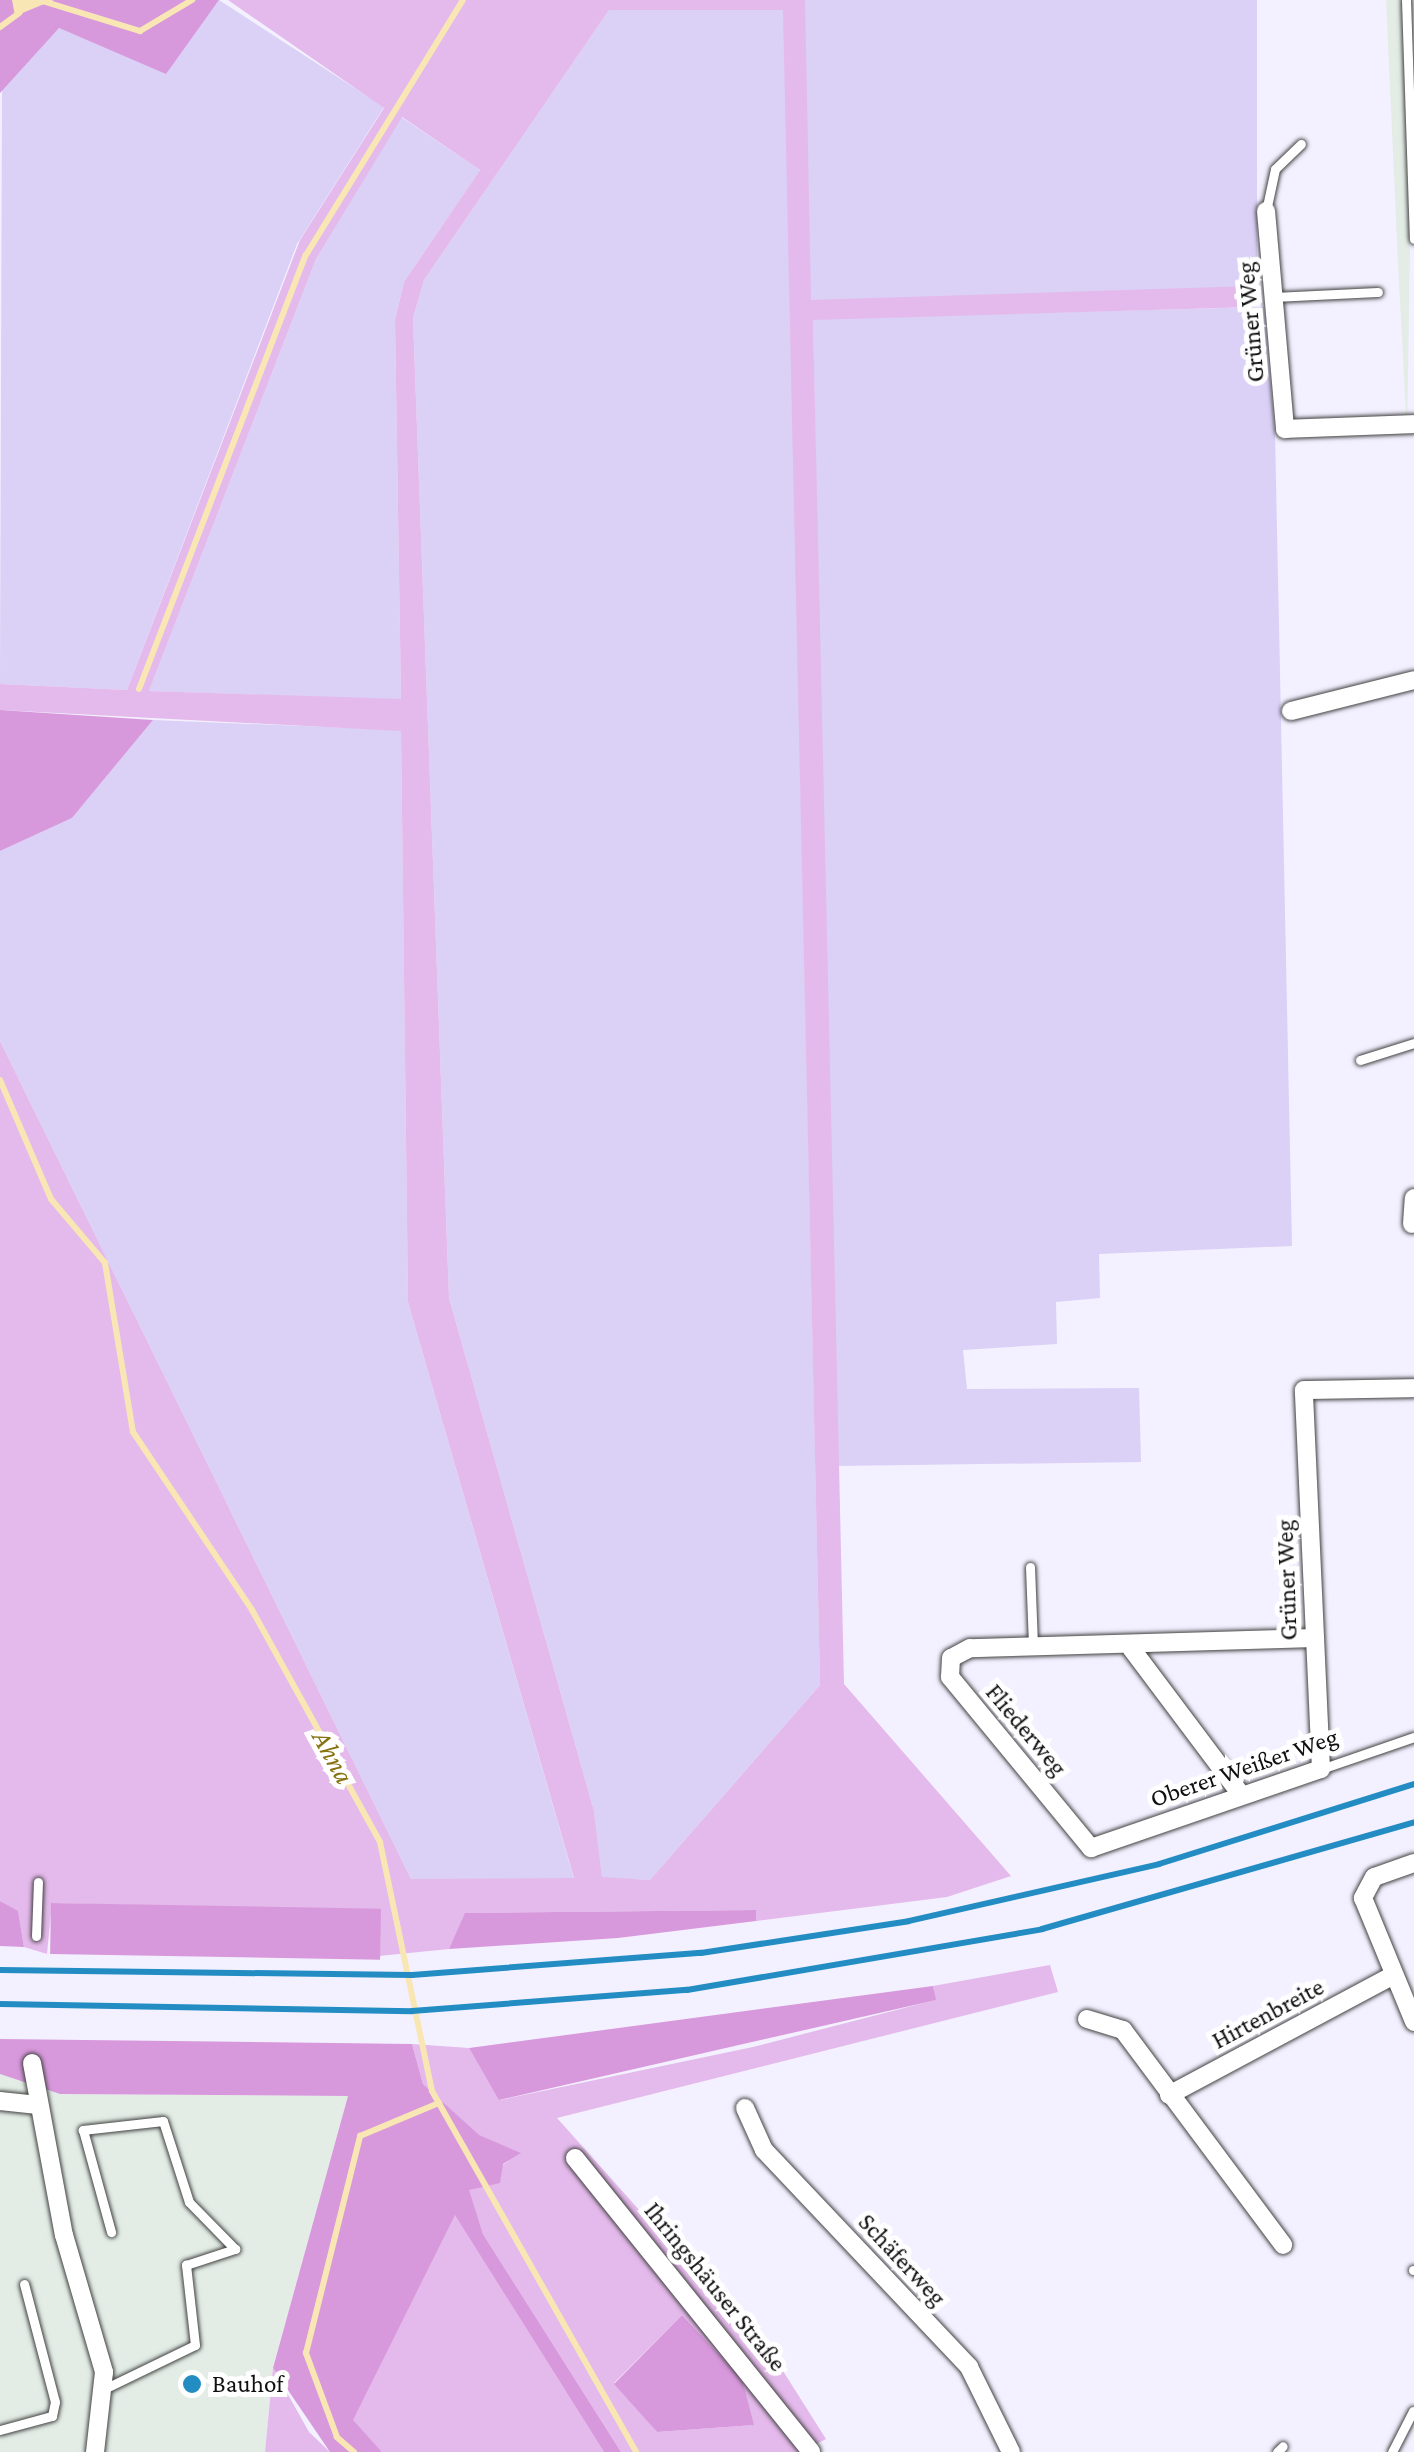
<!DOCTYPE html>
<meta charset="utf-8">
<style>
body{margin:0}
#map{position:relative;width:1414px;height:2452px;overflow:hidden;background:#f3f1ff;font-family:"Crimson Pro",serif}
div>[style]{position:absolute}
.industrial>*{inset:0;background:#e3ede6}
.farmland>*{inset:0;background:#dbd0f6;transform-origin:0 0}
.green>*{inset:0;background:#e4b9eb}
.forest>*{inset:0;background:#d898dc;transform-origin:0 0}
.water>*{inset:0;background:#f8e7b4}
.stream>*{height:6px;margin:-3px;padding:0 3px;transform-origin:3px;border-radius:3px;background:#f8e7b4}
.roads{filter:drop-shadow(0 0 2px #424242) drop-shadow(0 0 2px #424242)}
.lane>*{height:9px;margin:-4.5px;padding:0 4.5px;transform-origin:4.5px;border-radius:4.5px;background:#fff}
.street>*{height:18px;margin:-9px;padding:0 9px;transform-origin:9px;border-radius:9px;background:#fff}
.rail>*{height:6px;margin:-3px;padding:0 3px;transform-origin:3px;border-radius:3px;background:#238dc3}
.dots>*{width:28px;height:28px;translate:-50% -50%;box-sizing:border-box;border:5px solid #fff;border-radius:50%}
span{translate:-50% -50%;white-space:nowrap;text-align:center;line-height:1.15;-webkit-text-stroke:10px #fff;paint-order:stroke}
.street-label{font-size:25px;color:#0f0f0f}
.poi-label{font-size:25px;color:#0f0f0f}
.left{translate:0 -50%;text-align:left}
.water-label{font-size:28px;color:#877313;font-style:italic}
</style>
<div id="map">
<div class="industrial">
<i style="clip-path:polygon(1386px 0,1414px 0,1407px 434px,1398px 263px)"></i>
<i style="clip-path:polygon(0 2074px,60px 2094px,348px 2096px,273px 2368px,265px 2452px,0 2452px)"></i>
</div>
<div class="farmland">
<i style="clip-path:polygon(219px 0,384px 107px,297px 244px,127px 690px,0 684px,2px 86px,59px 28px,166px 73px)"></i>
<i style="left:805px;top:0;width:452px;height:301px"></i>
<i style="clip-path:polygon(609px 10px,784px 10px,820px 1685px,650px 1880px,602px 1878px,594px 1811px,449px 1298px,413px 318px,424px 280px)"></i>
<i style="clip-path:polygon(401px 117px,480px 170px,404px 282px,395px 320px,401px 700px,149px 691px,316px 259px)"></i>
<i style="clip-path:polygon(1264px 307px,1275px 434px,1292px 1246px,1099px 1254px,1100px 1298px,1056px 1302px,1057px 1344px,963px 1350px,967px 1389px,1139px 1388px,1141px 1462px,835px 1466px,813px 319px)"></i>
<i style="clip-path:polygon(153px 720px,401px 730px,408px 1302px,574px 1879px,411px 1879px,0 1041px,0 851px,72px 818px)"></i>
</div>
<div class="green">
<i style="clip-path:polygon(evenodd,228px 0,805px 0,811px 300px,1252px 286px,1254px 307px,813px 320px,844px 1684px,1011px 1876px,947px 1897px,756px 1921px,755px 1910px,466px 1913px,449px 1949px,369px 1957px,380px 1911px,52px 1903px,47px 1954px,24px 1947px,18px 1912px,0 1901px,0 1041px,411px 1879px,574px 1878px,408px 1302px,401px 731px,0 710px,0 684px,127px 690px,300px 240px,384px 108px,228px 0,609px 10px,783px 10px,820px 1685px,650px 1880px,602px 1877px,594px 1811px,449px 1298px,413px 318px,424px 280px,609px 10px,228px 0,402px 117px,480px 170px,404px 282px,395px 320px,401px 699px,149px 691px,316px 259px,402px 117px)"></i>
<i style="clip-path:polygon(evenodd,1050px 1965px,1058px 1992px,557px 2118px,783px 2371px,826px 2439px,801px 2452px,621px 2452px,483px 2234px,468px 2189px,520px 2153px,478px 2135px,423px 2084px,412px 2044px,469px 2048px,500px 2100px,753px 2047px,935px 2000px,933px 1986px,1050px 1965px,682px 2315px,742px 2379px,753px 2425px,657px 2432px,614px 2383px,682px 2315px)"></i>
<i style="clip-path:polygon(455px 2214px,604px 2452px,382px 2452px,352px 2420px)"></i>
<i style="clip-path:polygon(273px 2368px,309px 2432px,330px 2452px,265px 2452px)"></i>
</div>
<div class="forest">
<i style="clip-path:polygon(0 0,219px 0,166px 74px,59px 28px,0 93px)"></i>
<i style="clip-path:polygon(0 710px,153px 720px,72px 818px,0 851px)"></i>
<i style="clip-path:polygon(0 1901px,18px 1911px,24px 1947px,0 1946px)"></i>
<i style="left:51px;top:1903px;width:330px;height:51px;rotate:1deg"></i>
<i style="clip-path:polygon(756px 1910px,756px 1921px,618px 1938px,449px 1949px,465px 1913px)"></i>
<i style="clip-path:polygon(933px 1986px,936px 2000px,499px 2100px,469px 2048px)"></i>
<i style="clip-path:polygon(0 2039px,412px 2044px,423px 2084px,479px 2135px,521px 2153px,503px 2164px,500px 2183px,469px 2190px,483px 2234px,621px 2452px,604px 2452px,455px 2215px,353px 2420px,382px 2452px,330px 2452px,273px 2368px,348px 2096px,60px 2094px,0 2074px)"></i>
<i style="clip-path:polygon(682px 2315px,742px 2379px,754px 2425px,657px 2432px,614px 2384px)"></i>
</div>
<div class="water">
<i style="clip-path:polygon(12px 0,54px 0,15px 16px)"></i>
</div>
<div class="stream">
<i style="left:39px;top:0;width:106px;rotate:17.1deg"></i>
<i style="left:140px;top:31px;width:61px;rotate:-30.8deg"></i>
<i style="left:0;top:27px;width:24px;rotate:-36deg"></i>
<i style="left:139px;top:689px;width:465px;rotate:-69deg"></i>
<i style="left:306px;top:255px;width:299px;rotate:-58.4deg"></i>
<i style="left:0;top:1080px;width:129px;rotate:66.8deg"></i>
<i style="left:51px;top:1199px;width:84px;rotate:49.8deg"></i>
<i style="left:105px;top:1263px;width:171px;rotate:80.6deg"></i>
<i style="left:133px;top:1432px;width:214px;rotate:56.2deg"></i>
<i style="left:252px;top:1610px;width:265px;rotate:61.1deg"></i>
<i style="left:380px;top:1842px;width:254px;rotate:78.2deg"></i>
<i style="left:432px;top:2091px;width:415px;rotate:60.5deg"></i>
<i style="left:354px;top:2452px;width:23px;rotate:-139deg"></i>
<i style="left:337px;top:2437px;width:90px;rotate:-110.3deg"></i>
<i style="left:306px;top:2353px;width:224px;rotate:-76deg"></i>
<i style="left:360px;top:2136px;width:86px;rotate:-22.7deg"></i>
</div>
<div class="roads">
<div class="lane">
<i style="left:1406px;top:0;width:239px;rotate:88.1deg"></i>
<i style="left:1266px;top:211px;width:43px;rotate:-77.9deg"></i>
<i style="left:1275px;top:169px;width:36px;rotate:-44deg"></i>
<i style="left:1273px;top:297px;width:105px;rotate:-2.7deg"></i>
<i style="left:1360px;top:1060px;width:57px;rotate:-17.5deg"></i>
<i style="left:1030px;top:1567px;width:79px;rotate:87.8deg"></i>
<i style="left:1321px;top:1769px;width:98px;rotate:-19deg"></i>
<i style="left:36px;top:1936px;width:54px;rotate:-87.9deg"></i>
<i style="left:1413px;top:2270px;width:1px"></i>
<i style="left:104px;top:2389px;width:101px;rotate:-25.8deg"></i>
<i style="left:195px;top:2345px;width:81px;rotate:-96.4deg"></i>
<i style="left:186px;top:2265px;width:52px;rotate:-18.1deg"></i>
<i style="left:235px;top:2249px;width:66px;rotate:-134.4deg"></i>
<i style="left:189px;top:2202px;width:85px;rotate:-107.8deg"></i>
<i style="left:163px;top:2121px;width:81px;rotate:173.6deg"></i>
<i style="left:83px;top:2130px;width:106px;rotate:74.6deg"></i>
<i style="left:0;top:2430px;width:54px;rotate:-15.1deg"></i>
<i style="left:52px;top:2416px;width:14px;rotate:-78deg"></i>
<i style="left:55px;top:2402px;width:122px;rotate:-104.7deg"></i>
<i style="left:1277px;top:2452px;width:8px;rotate:-45deg"></i>
<i style="left:1392px;top:2452px;width:46px;rotate:-62.9deg"></i>
</div>
<div class="street">
<i style="left:1266px;top:211px;width:219px;rotate:85deg"></i>
<i style="left:1285px;top:429px;width:129px;rotate:-2.2deg"></i>
<i style="left:1291px;top:711px;width:127px;rotate:-14.1deg"></i>
<i style="left:1412px;top:1224px;width:26px;rotate:-86deg"></i>
<i style="left:1315px;top:1638px;width:345px;rotate:178.3deg"></i>
<i style="left:970px;top:1648px;width:21px;rotate:152deg"></i>
<i style="left:951px;top:1658px;width:19px;rotate:93deg"></i>
<i style="left:950px;top:1677px;width:222px;rotate:50.5deg"></i>
<i style="left:1091px;top:1848px;width:243px;rotate:-19deg"></i>
<i style="left:1321px;top:1769px;width:379px;rotate:-92.6deg"></i>
<i style="left:1304px;top:1390px;width:110px;rotate:-1deg"></i>
<i style="left:1131px;top:1648px;width:181px;rotate:53.1deg"></i>
<i style="left:1414px;top:1863px;width:42px;rotate:160.7deg"></i>
<i style="left:1374px;top:1877px;width:24px;rotate:118deg"></i>
<i style="left:1363px;top:1898px;width:134px;rotate:67.6deg"></i>
<i style="left:1087px;top:2019px;width:38px;rotate:17deg"></i>
<i style="left:1123px;top:2030px;width:268px;rotate:53.3deg"></i>
<i style="left:32px;top:2063px;width:175px;rotate:79.5deg"></i>
<i style="left:64px;top:2235px;width:143px;rotate:73.7deg"></i>
<i style="left:104px;top:2372px;width:81px;rotate:96.4deg"></i>
<i style="left:1169px;top:2095px;width:251px;rotate:-28.1deg"></i>
<i style="left:0;top:2101px;width:38px;rotate:6deg"></i>
<i style="left:745px;top:2108px;width:46px;rotate:65.7deg"></i>
<i style="left:764px;top:2150px;width:299px;rotate:46.6deg"></i>
<i style="left:969px;top:2367px;width:95px;rotate:63.7deg"></i>
<i style="left:575px;top:2158px;width:377px;rotate:51.2deg"></i>
</div>
</div>
<div class="rail">
<i style="left:0;top:1970px;width:412px;rotate:0.7deg"></i>
<i style="left:412px;top:1975px;width:290px;rotate:-4.4deg"></i>
<i style="left:701px;top:1953px;width:210px;rotate:-8.7deg"></i>
<i style="left:909px;top:1921px;width:256px;rotate:-12.8deg"></i>
<i style="left:1159px;top:1864px;width:267px;rotate:-17.4deg"></i>
<i style="left:0;top:2004px;width:412px;rotate:1deg"></i>
<i style="left:412px;top:2011px;width:276px;rotate:-4.4deg"></i>
<i style="left:687px;top:1990px;width:360px;rotate:-9.7deg"></i>
<i style="left:1042px;top:1929px;width:387px;rotate:-16deg"></i>
</div>
<div class="dots">
<i style="left:192px;top:2384px;background:#238dc3"></i>
</div>
<div class="street-label">
<span style="left:1251px;top:322px;rotate:-95deg">Grüner Weg</span>
<span style="left:1287px;top:1580px;rotate:-92deg">Grüner Weg</span>
<span style="left:1026px;top:1730px;rotate:50deg">Fliederweg</span>
<span style="left:1244px;top:1768px;rotate:-19deg">Oberer Weißer Weg</span>
<span style="left:1268px;top:2014px;rotate:-28deg">Hirtenbreite</span>
<span style="left:902px;top:2260px;rotate:47deg">Schäferweg</span>
<span style="left:715px;top:2287px;rotate:51deg">Ihringshäuser Straße</span>
</div>
<div class="poi-label">
<span class="left" style="left:212px;top:2384px">Bauhof</span>
</div>
<div class="water-label">
<span style="left:333px;top:1757px;rotate:61deg">Ahna</span>
</div>
</div>
